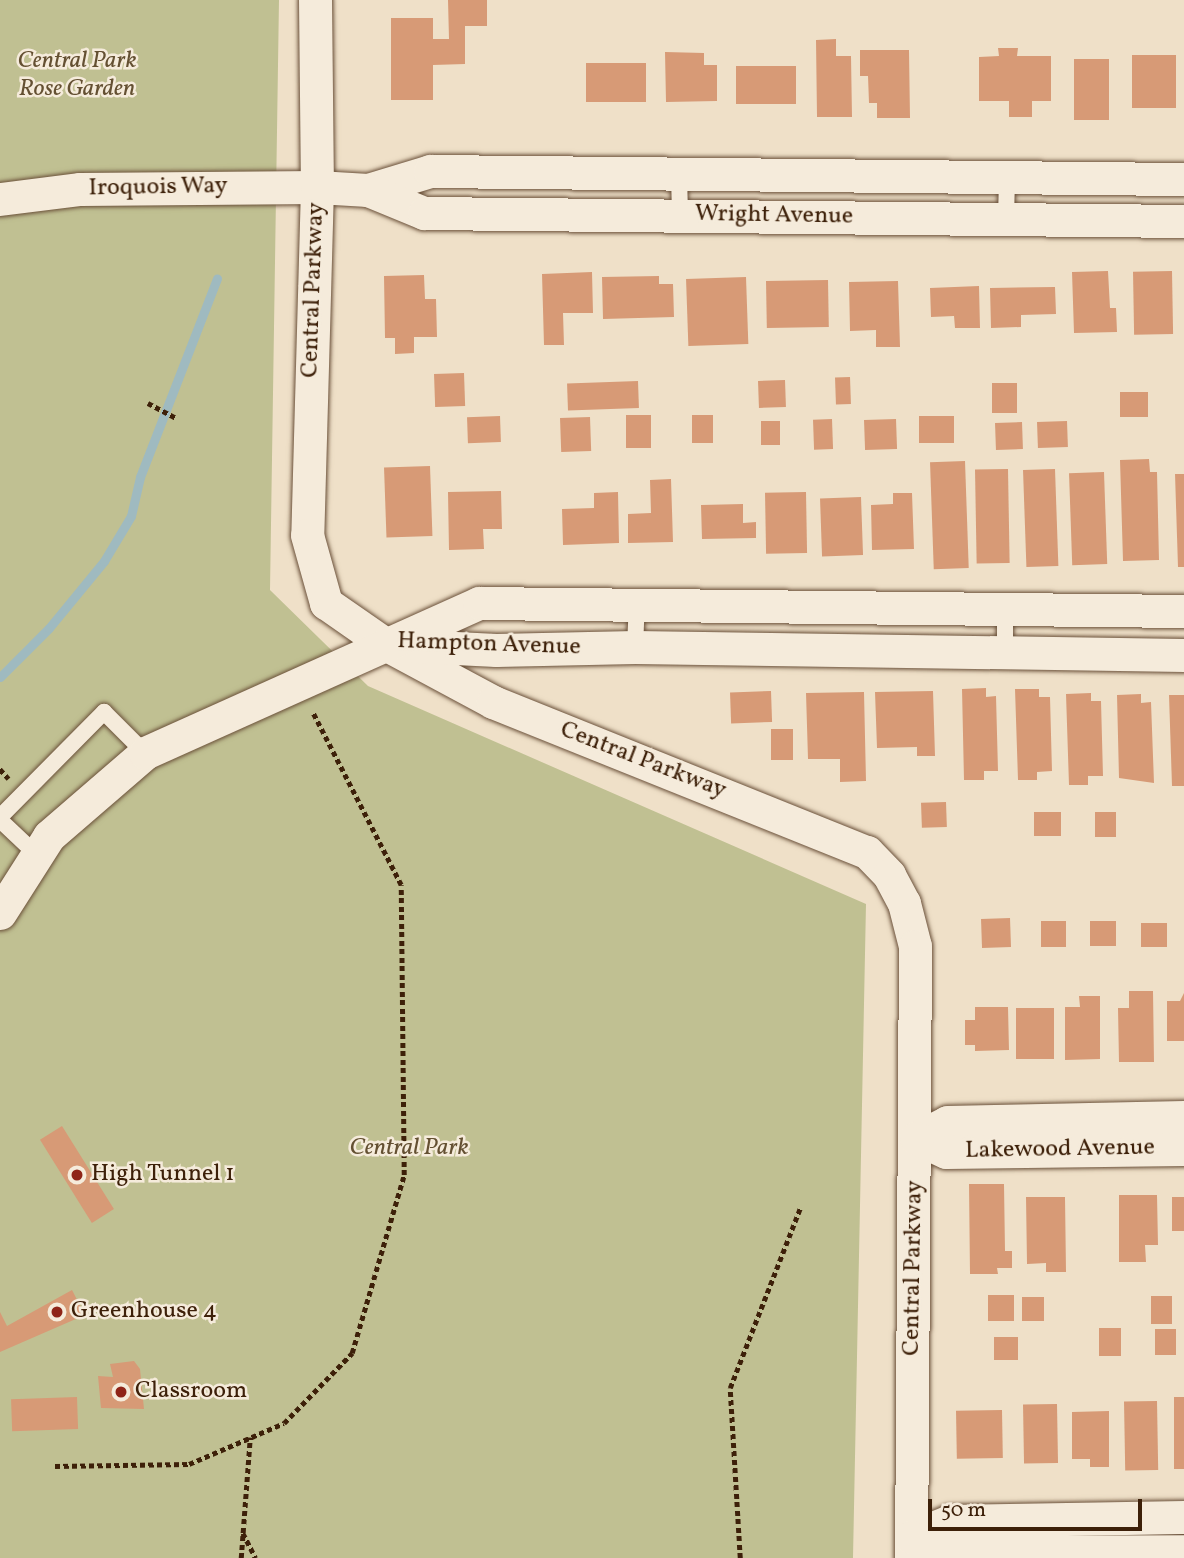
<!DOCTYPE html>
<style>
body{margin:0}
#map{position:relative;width:1184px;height:1558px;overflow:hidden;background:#efe0c8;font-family:Vollkorn,serif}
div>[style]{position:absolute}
.green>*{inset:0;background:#c0c092}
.stream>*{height:9px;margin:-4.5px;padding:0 4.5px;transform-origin:4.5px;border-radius:4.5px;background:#9fbac0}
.building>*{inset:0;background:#d79a76;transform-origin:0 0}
.path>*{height:4.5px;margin-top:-2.25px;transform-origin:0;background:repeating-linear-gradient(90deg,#3d2009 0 5px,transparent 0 8.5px)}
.roads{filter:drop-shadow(0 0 2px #6a5039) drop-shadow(0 0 2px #6a5039)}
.lane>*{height:16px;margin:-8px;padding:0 8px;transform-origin:8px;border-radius:8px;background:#f5ebdb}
.street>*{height:33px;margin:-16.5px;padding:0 16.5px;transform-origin:16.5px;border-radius:16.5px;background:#f5ebdb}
.dots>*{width:19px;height:19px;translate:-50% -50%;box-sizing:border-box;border:4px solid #f5ebdb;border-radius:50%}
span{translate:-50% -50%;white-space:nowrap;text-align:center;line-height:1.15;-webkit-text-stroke:5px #f5ebdb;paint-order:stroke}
.park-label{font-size:24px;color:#645032;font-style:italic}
.street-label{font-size:24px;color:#3d2009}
.poi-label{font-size:24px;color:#3d2009}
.left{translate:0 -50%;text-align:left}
.scale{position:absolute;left:928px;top:1499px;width:214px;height:32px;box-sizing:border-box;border:4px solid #3d2009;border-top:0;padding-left:9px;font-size:21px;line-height:24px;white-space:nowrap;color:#3d2009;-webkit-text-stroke:5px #f5ebdb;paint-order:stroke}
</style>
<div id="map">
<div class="green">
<i style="clip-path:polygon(0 0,279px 0,270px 590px,368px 686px,866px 904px,853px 1558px,0 1558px)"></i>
</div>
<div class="stream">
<i style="left:0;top:677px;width:69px;rotate:-45deg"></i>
<i style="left:49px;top:628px;width:87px;rotate:-50.6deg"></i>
<i style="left:104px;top:561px;width:52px;rotate:-59deg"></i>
<i style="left:131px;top:516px;width:40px;rotate:-77deg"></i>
<i style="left:140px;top:477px;width:213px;rotate:-68.8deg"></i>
</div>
<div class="building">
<i style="clip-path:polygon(448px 0,487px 0,487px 26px,465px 26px,465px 64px,433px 65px,433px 100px,391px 100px,391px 18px,433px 18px,433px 39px,449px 39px)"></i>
<i style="clip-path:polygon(836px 39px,836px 56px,851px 56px,852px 117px,817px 117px,816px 40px)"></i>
<i style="clip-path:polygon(998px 48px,1018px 48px,1017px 56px,1051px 56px,1051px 101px,1032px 101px,1032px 117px,1009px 117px,1009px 101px,979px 101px,979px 57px,999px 56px)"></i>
<i style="clip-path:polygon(860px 50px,909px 50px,910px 118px,877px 118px,877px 103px,869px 103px,868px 76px,860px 76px)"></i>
<i style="clip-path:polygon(665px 52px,704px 53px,704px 65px,717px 65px,717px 101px,666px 102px)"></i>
<i style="left:1132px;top:55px;width:44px;height:53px"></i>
<i style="left:1074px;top:59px;width:35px;height:61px"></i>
<i style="left:646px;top:63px;width:39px;height:60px;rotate:90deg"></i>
<i style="left:736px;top:66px;width:60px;height:38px"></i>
<i style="clip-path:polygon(1108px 271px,1110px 308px,1116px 308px,1117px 332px,1074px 333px,1072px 272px)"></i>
<i style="left:1172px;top:271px;width:63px;height:39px;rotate:89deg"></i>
<i style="clip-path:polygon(592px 272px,593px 313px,563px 313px,564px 345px,544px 345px,542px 274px)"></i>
<i style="clip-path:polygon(424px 275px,425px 299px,436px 299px,437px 337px,414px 337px,414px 353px,395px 354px,395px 338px,385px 338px,384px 276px)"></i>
<i style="clip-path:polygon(659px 276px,659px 284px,673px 284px,674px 317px,603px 319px,602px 277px)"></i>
<i style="left:746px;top:277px;width:67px;height:60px;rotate:88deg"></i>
<i style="left:828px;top:280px;width:47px;height:62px;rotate:89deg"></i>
<i style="clip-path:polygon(898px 281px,900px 347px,876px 347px,876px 330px,850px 331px,849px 282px)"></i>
<i style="clip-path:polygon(979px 286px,980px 328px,955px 328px,954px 316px,931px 317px,930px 288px)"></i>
<i style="clip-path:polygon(1055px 287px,1056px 314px,1021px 315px,1021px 327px,991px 328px,990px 288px)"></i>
<i style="left:464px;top:373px;width:33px;height:30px;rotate:88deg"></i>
<i style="left:850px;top:377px;width:27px;height:15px;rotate:88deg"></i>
<i style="left:785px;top:380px;width:27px;height:27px;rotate:88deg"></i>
<i style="left:638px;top:381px;width:27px;height:71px;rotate:88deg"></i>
<i style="left:992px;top:383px;width:25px;height:30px"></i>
<i style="left:1120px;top:392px;width:28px;height:25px"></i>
<i style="left:626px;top:415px;width:25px;height:33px"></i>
<i style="left:713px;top:415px;width:28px;height:21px;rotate:90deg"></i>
<i style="left:500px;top:416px;width:26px;height:33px;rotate:88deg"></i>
<i style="left:954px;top:416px;width:27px;height:35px;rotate:90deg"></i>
<i style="left:590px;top:417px;width:34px;height:30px;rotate:88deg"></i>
<i style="left:832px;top:419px;width:30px;height:19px;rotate:88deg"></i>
<i style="left:896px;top:419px;width:30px;height:32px;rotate:88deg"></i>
<i style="left:780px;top:421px;width:24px;height:19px;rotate:90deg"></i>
<i style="left:1067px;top:421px;width:26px;height:30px;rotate:88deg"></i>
<i style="left:1022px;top:422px;width:27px;height:27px;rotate:88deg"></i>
<i style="clip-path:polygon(1149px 459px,1150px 472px,1157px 472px,1159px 560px,1123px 561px,1120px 460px)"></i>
<i style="left:965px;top:461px;width:107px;height:35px;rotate:88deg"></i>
<i style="left:430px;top:466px;width:70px;height:46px;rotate:88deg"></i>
<i style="left:1008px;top:469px;width:94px;height:33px;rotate:89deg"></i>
<i style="left:1055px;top:469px;width:97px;height:32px;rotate:88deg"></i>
<i style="left:1104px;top:472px;width:92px;height:35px;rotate:88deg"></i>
<i style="clip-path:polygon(1175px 474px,1184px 474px,1184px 567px,1178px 567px)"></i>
<i style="clip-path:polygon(671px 479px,673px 542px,628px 543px,628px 514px,651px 513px,650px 480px)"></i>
<i style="clip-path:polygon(501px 491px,502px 529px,483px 529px,484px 549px,449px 550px,448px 492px)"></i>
<i style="clip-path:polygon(618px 492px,619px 543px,563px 545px,562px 509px,594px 508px,594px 493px)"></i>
<i style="left:806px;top:492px;width:61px;height:41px;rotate:89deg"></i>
<i style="clip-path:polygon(893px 493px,912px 493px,914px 549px,872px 550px,871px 505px,893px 504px)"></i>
<i style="left:861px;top:497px;width:58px;height:41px;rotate:88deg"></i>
<i style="clip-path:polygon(743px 504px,743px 523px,756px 522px,756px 538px,702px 539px,701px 505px)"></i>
<i style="clip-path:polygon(986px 688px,986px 697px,996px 696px,998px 771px,984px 771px,984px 780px,964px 780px,962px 689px)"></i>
<i style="clip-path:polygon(1015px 689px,1039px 689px,1039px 697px,1050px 697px,1052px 771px,1037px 772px,1037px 780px,1018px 780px)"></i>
<i style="left:771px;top:691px;width:31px;height:41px;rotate:88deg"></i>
<i style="clip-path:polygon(933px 691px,935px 756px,917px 756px,917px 747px,877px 748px,875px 692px)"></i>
<i style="clip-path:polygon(864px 692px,866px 781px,840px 782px,840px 759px,808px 759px,806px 693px)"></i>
<i style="clip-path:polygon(1091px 693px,1091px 701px,1101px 701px,1103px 776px,1088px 776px,1088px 785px,1069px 785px,1066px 694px)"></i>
<i style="clip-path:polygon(1141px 694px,1141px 703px,1151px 702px,1154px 783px,1119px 778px,1117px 695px)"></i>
<i style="clip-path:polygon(1169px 695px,1184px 695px,1184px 786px,1172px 786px)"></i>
<i style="left:771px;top:729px;width:22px;height:31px"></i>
<i style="left:946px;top:802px;width:25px;height:25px;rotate:88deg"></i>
<i style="left:1034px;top:812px;width:27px;height:24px"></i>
<i style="left:1095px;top:812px;width:21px;height:25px"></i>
<i style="left:1010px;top:918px;width:29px;height:29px;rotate:88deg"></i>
<i style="left:1041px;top:921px;width:25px;height:26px"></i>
<i style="left:1116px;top:921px;width:25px;height:26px;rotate:90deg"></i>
<i style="left:1141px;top:923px;width:26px;height:24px"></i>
<i style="clip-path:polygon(1129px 991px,1153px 991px,1154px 1062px,1119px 1062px,1118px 1008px,1129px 1008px)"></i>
<i style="clip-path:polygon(1184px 993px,1184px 1041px,1167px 1041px,1167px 1001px,1180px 1001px)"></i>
<i style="clip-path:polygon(1079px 996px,1100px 996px,1100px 1059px,1065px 1060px,1065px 1007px,1080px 1007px)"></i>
<i style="clip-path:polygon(975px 1007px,1008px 1007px,1009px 1050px,975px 1051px,975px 1045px,965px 1045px,965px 1020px,975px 1020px)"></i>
<i style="left:1016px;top:1008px;width:38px;height:51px"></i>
<i style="left:62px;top:1126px;width:98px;height:26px;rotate:58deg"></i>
<i style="clip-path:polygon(969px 1184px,1004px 1184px,1005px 1251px,1012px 1251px,1012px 1268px,997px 1268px,998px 1274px,970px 1274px)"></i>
<i style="clip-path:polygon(1119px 1195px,1157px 1195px,1158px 1245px,1145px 1245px,1146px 1262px,1119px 1262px)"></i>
<i style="clip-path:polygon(1026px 1197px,1065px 1197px,1066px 1272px,1046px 1272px,1046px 1263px,1027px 1264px)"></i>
<i style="left:1172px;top:1197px;width:12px;height:34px"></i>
<i style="clip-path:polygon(72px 1290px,85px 1315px,0 1352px,0 1312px,7px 1326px)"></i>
<i style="left:988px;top:1295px;width:26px;height:26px"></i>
<i style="left:1151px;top:1296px;width:21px;height:28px"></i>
<i style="left:1022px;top:1297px;width:22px;height:24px"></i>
<i style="left:1099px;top:1328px;width:22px;height:28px"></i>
<i style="left:1176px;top:1329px;width:26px;height:21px;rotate:90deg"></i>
<i style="left:994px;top:1337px;width:24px;height:23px"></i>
<i style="clip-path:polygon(134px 1361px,140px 1369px,144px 1409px,101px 1408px,98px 1376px,113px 1377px,110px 1364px)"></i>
<i style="left:77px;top:1397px;width:32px;height:66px;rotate:88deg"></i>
<i style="left:1174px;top:1397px;width:10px;height:72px"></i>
<i style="left:1157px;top:1401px;width:69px;height:33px;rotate:89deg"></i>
<i style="left:1057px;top:1404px;width:59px;height:34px;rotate:89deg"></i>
<i style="left:1002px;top:1410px;width:48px;height:46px;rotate:89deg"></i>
<i style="clip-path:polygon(1109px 1411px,1109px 1467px,1090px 1467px,1090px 1459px,1072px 1459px,1072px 1412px)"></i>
</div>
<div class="path">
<i style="left:148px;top:403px;width:32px;rotate:28deg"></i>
<i style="left:0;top:769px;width:13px;rotate:48deg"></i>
<i style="left:55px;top:1466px;width:134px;rotate:-0.9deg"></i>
<i style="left:189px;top:1464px;width:103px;rotate:-23.3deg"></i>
<i style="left:284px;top:1423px;width:98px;rotate:-45.8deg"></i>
<i style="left:352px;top:1353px;width:185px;rotate:-73.7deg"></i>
<i style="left:404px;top:1175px;width:290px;rotate:-90.6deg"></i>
<i style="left:401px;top:885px;width:195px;rotate:-117.1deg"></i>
<i style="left:243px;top:1533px;width:28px;rotate:63deg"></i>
<i style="left:241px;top:1558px;width:121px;rotate:-85.7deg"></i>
<i style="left:740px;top:1558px;width:170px;rotate:-93.4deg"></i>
<i style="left:730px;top:1388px;width:195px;rotate:-68.7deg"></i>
</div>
<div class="roads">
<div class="lane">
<i style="left:679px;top:174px;width:41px;rotate:88.6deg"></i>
<i style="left:1006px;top:219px;width:42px;rotate:-88.6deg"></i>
<i style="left:635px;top:647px;width:46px;rotate:-87.5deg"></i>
<i style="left:1005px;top:651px;width:45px;rotate:-90deg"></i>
<i style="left:0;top:817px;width:148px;rotate:-45.3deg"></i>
<i style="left:104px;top:712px;width:58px;rotate:45deg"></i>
<i style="left:0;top:820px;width:51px;rotate:43.4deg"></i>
</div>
<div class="street">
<i style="left:315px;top:0;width:187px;rotate:89.4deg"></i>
<i style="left:317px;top:187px;width:348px;rotate:91.6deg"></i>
<i style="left:307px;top:535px;width:71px;rotate:74.4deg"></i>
<i style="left:326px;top:603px;width:72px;rotate:34.8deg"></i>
<i style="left:385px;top:644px;width:123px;rotate:28.2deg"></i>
<i style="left:493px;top:702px;width:403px;rotate:21.9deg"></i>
<i style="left:867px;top:852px;width:32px;rotate:46deg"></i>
<i style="left:889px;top:875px;width:32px;rotate:62deg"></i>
<i style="left:904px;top:903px;width:44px;rotate:75.7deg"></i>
<i style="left:915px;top:946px;width:612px;rotate:90.37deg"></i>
<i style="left:368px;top:190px;width:65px;rotate:-17deg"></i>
<i style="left:430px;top:171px;width:754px;rotate:0.61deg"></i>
<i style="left:0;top:199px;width:81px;rotate:-7.1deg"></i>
<i style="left:80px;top:189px;width:237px;rotate:-0.5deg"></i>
<i style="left:317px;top:187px;width:51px;rotate:3.4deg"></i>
<i style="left:368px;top:190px;width:61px;rotate:22.3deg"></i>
<i style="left:424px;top:213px;width:760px;rotate:0.6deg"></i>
<i style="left:395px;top:645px;width:101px;rotate:2.8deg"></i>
<i style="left:496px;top:650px;width:139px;rotate:-1.2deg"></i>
<i style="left:635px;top:647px;width:549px;rotate:0.83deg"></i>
<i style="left:0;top:913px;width:91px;rotate:-57.5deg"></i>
<i style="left:49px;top:836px;width:127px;rotate:-40.8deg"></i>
<i style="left:145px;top:753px;width:366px;rotate:-24.2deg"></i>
<i style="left:479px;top:603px;width:705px;rotate:0.65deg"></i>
<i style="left:916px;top:1138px;width:35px;rotate:-27deg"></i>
<i style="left:947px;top:1122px;width:237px;rotate:-1.2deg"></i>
<i style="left:916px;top:1138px;width:33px;rotate:25deg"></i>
<i style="left:946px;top:1152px;width:238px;rotate:-0.7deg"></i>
<i style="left:911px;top:1537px;width:42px;rotate:-22.3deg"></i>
<i style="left:950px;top:1521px;width:234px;rotate:-1deg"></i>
<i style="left:911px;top:1537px;width:41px;rotate:21.5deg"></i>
<i style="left:949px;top:1552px;width:235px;rotate:-0.2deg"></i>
</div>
</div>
<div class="dots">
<i style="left:77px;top:1175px;background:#8f2418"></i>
<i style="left:57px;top:1312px;background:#8f2418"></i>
<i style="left:121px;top:1392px;background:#8f2418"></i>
</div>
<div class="park-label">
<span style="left:77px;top:76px">Central Park<br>Rose Garden</span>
<span style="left:409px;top:1149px">Central Park</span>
</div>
<div class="street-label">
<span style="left:158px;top:188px;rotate:-1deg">Iroquois Way</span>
<span style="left:774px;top:216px;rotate:1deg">Wright Avenue</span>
<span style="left:314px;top:290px;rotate:-88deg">Central Parkway</span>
<span style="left:489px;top:645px;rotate:2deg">Hampton Avenue</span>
<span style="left:643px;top:761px;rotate:21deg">Central Parkway</span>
<span style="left:1060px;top:1150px;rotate:-1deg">Lakewood Avenue</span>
<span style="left:914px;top:1268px;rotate:-89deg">Central Parkway</span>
</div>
<div class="poi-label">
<span class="left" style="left:91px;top:1175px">High Tunnel 1</span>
<span class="left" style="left:71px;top:1312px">Greenhouse 4</span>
<span class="left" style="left:135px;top:1392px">Classroom</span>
</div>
<div class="scale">50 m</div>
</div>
